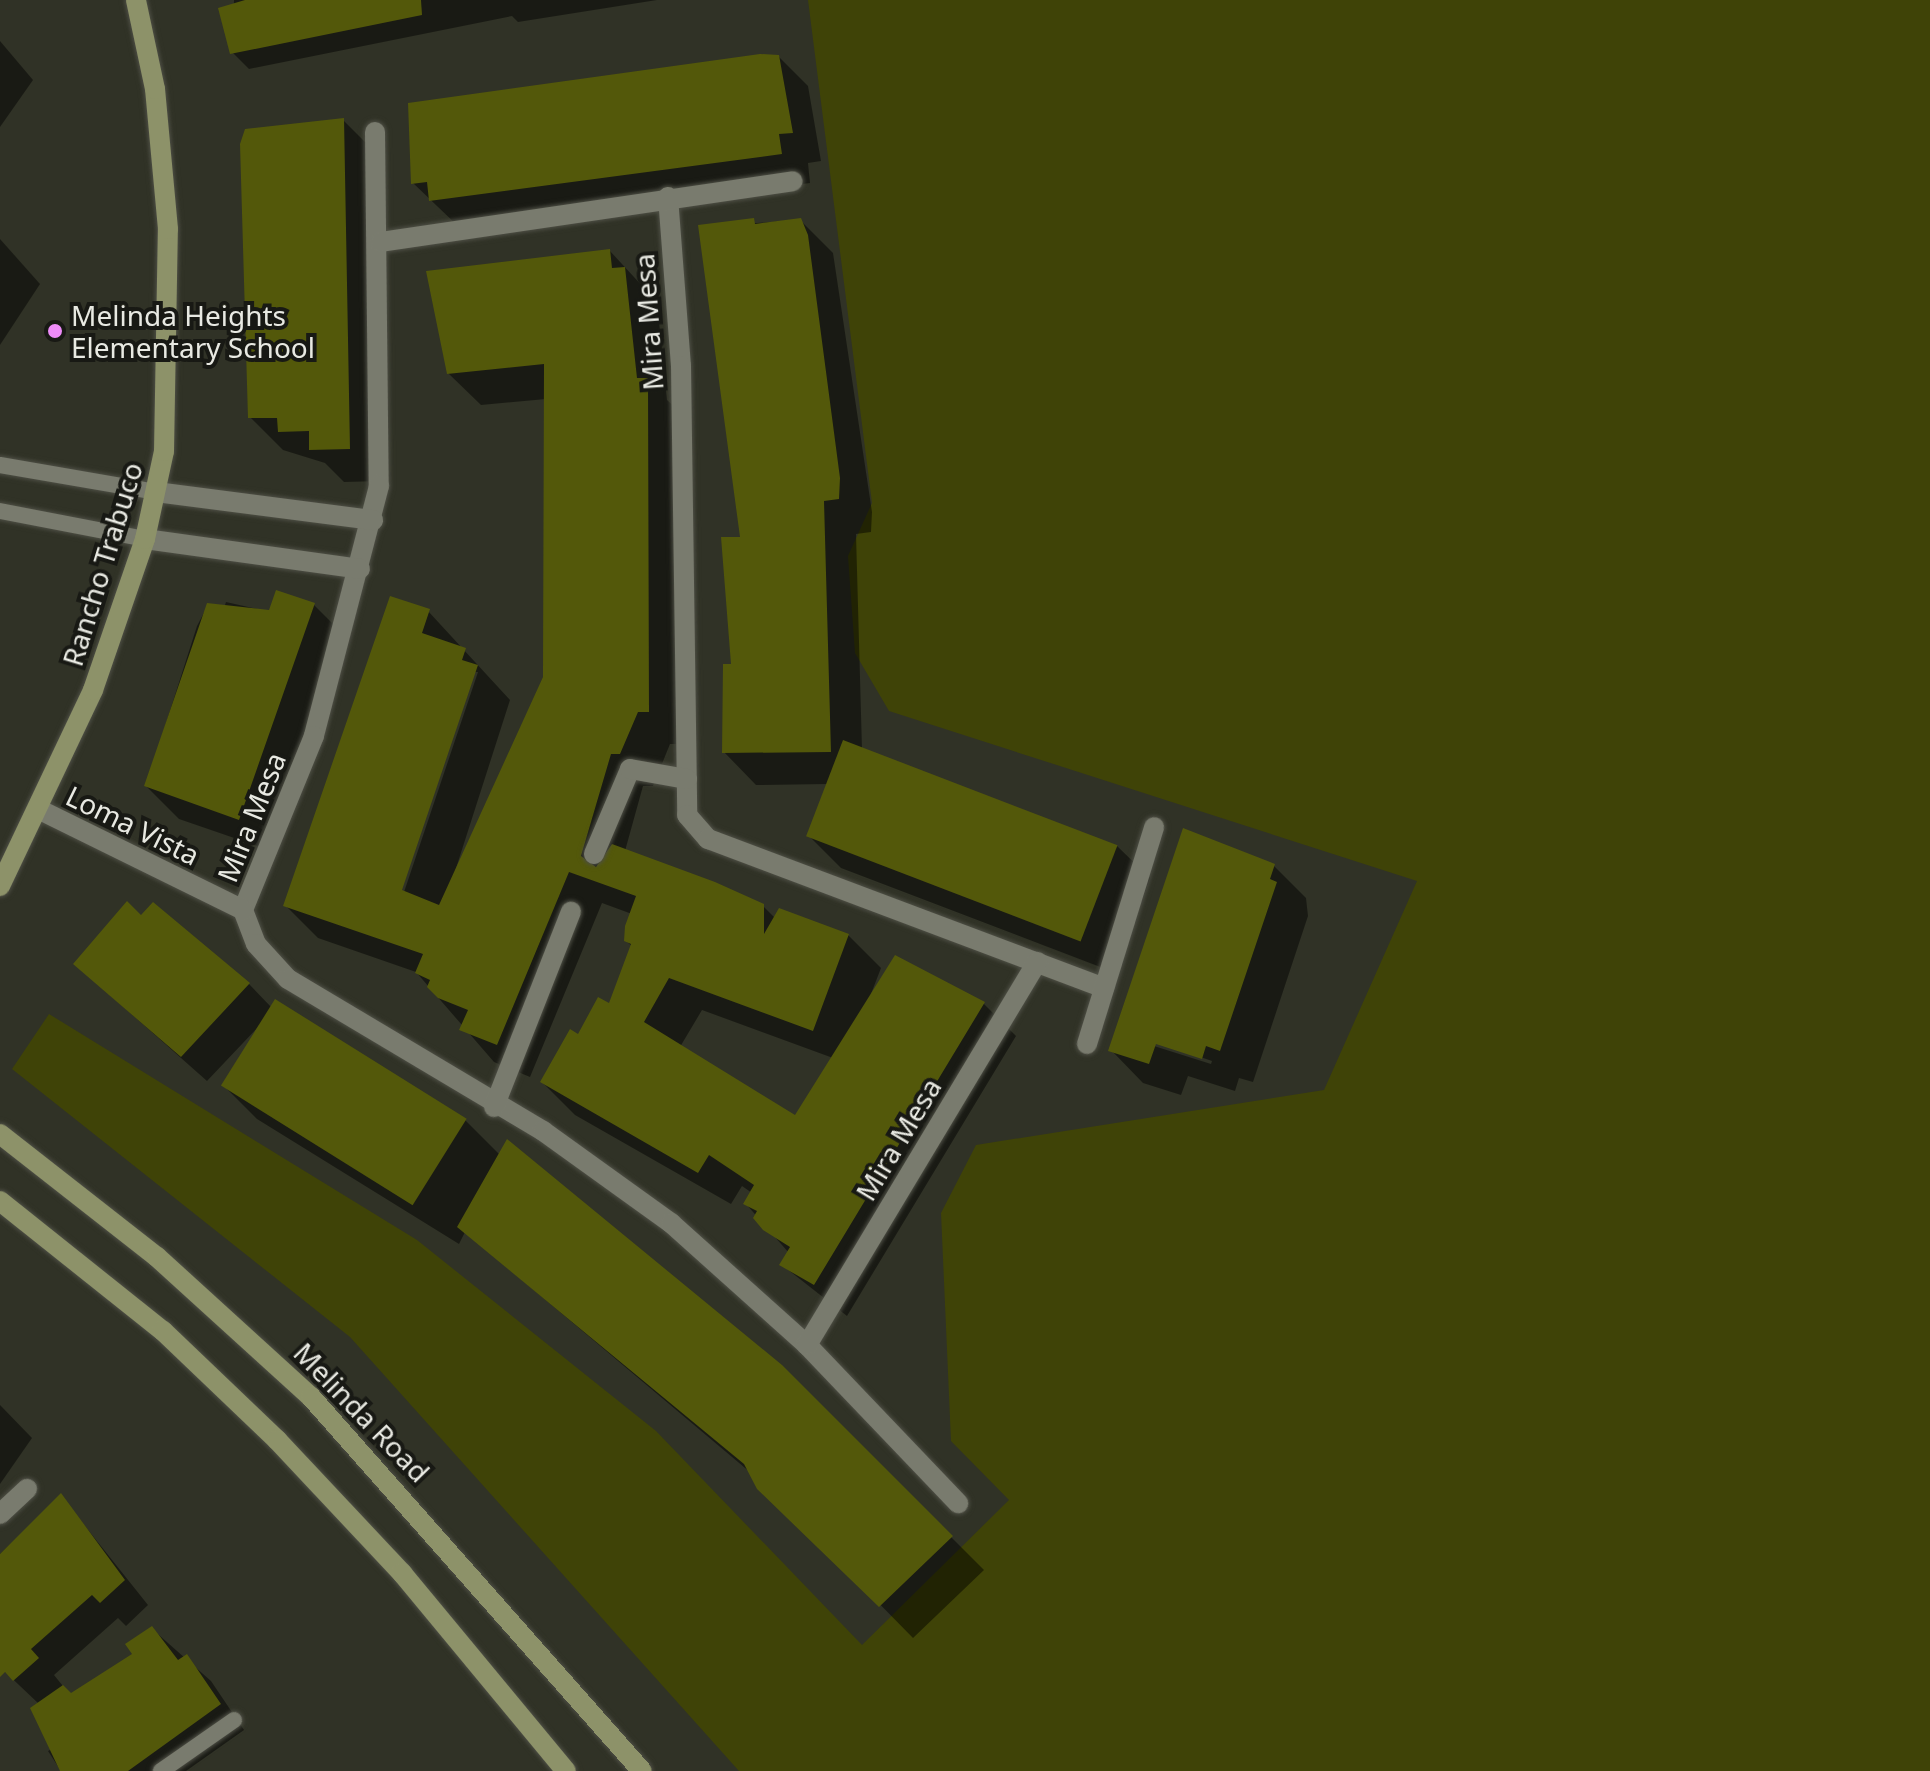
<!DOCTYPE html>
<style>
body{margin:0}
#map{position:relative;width:1930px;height:1771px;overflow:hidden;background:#303226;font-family:"Noto Sans",sans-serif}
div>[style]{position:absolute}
.green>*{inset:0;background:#3f4307}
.shadow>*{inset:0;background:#0007}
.building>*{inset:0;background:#53580a;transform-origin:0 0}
.roads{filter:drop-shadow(0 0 2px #4e4f45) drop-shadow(0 0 2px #4e4f45)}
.lane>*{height:16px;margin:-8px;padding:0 8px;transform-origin:8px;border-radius:8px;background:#797b6e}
.street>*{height:20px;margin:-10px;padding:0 10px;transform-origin:10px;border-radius:10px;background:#797b6e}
.secondary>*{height:20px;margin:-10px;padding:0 10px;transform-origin:10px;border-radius:10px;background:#8d9269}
.dots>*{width:22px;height:22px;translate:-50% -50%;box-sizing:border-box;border:4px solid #181914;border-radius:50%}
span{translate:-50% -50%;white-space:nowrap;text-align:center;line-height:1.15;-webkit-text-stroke:8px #181914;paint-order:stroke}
.poi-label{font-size:28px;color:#e8e9e2}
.left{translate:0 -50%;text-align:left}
.street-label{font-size:28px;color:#e8e9e2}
</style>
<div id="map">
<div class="green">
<i style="clip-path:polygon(808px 0,1930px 0,1930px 1771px,739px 1771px,350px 1337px,12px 1069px,49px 1014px,417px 1240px,656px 1431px,862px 1645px,1009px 1500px,951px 1441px,941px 1213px,976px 1145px,1324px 1090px,1417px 881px,889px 711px,855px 653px,848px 556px,872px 503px)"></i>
</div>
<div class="shadow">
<i style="clip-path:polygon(234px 0,657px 0,518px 22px,512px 16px,249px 69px,232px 52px)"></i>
<i style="clip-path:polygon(0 41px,33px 80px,0 127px)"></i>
<i style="clip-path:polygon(779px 57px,808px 86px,821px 161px,808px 163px,810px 183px,461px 229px,413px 183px)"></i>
<i style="clip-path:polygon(343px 120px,376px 153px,382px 481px,344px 482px,325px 463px,283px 450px,250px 417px)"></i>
<i style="clip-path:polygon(800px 220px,833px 253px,872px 512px,871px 532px,856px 534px,862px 749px,1117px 846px,1150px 878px,1116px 973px,841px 868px,808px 835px,828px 784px,756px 785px,724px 752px,742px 539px,700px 227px)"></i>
<i style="clip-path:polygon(0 239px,40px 284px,0 345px)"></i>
<i style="clip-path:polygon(evenodd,610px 251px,657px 302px,667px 400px,680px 412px,681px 744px,670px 744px,653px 786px,643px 786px,625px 851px,763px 906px,776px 919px,848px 935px,881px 968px,871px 994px,983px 1003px,1016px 1036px,847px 1316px,782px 1265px,789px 1253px,746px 1204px,752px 1193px,742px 1186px,731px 1204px,575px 1115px,542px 1082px,610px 1006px,633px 947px,626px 941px,632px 914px,602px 903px,530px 1077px,494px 1062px,416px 972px,318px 938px,285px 905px,428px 611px,510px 700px,450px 887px,545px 678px,546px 399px,481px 405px,448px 373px,610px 251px,474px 672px,478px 672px,401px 901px,397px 899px,474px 672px,610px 251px,702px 1010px,833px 1058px,795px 1117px,680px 1047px,702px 1010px)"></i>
<i style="clip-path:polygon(226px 602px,270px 612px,314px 605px,346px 637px,272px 851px,179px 819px,146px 786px,197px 626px,208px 605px,223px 611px)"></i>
<i style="clip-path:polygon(evenodd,1274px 866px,1306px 898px,1308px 916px,1253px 1082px,1239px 1078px,1235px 1091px,1188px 1076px,1181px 1095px,1143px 1083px,1111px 1050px,1274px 866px,1154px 1041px,1212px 1061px,1211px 1064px,1154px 1046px,1154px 1041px)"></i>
<i style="clip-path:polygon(141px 917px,249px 984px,272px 1008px,465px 1120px,500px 1155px,780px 1366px,984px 1570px,913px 1638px,751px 1473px,465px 1232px,459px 1244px,257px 1119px,224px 1086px,262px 1023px,207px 1081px,75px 964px)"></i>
<i style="clip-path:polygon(0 1405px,32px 1438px,0 1484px)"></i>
<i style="clip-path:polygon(61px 1496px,148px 1605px,126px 1626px,118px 1618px,54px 1675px,71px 1696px,134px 1654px,151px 1628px,211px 1681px,244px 1730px,186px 1771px,61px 1771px,48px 1751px,54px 1748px,39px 1704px,0 1667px,0 1554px)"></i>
</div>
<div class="building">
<i style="clip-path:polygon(245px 0,421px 0,422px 15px,230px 54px,218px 8px)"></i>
<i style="clip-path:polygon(760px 54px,779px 55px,793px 133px,779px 134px,782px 154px,429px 201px,427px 182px,411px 184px,408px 103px)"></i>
<i style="clip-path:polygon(344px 118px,350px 449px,309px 450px,309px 431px,278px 432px,277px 418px,248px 418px,240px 144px,245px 129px)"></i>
<i style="clip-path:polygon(754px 218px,755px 224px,801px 218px,808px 235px,840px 478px,839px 499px,824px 501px,831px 752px,722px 753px,723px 664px,731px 664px,721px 537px,740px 537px,698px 225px)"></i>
<i style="clip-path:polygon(610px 249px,612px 268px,625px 267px,637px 378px,648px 378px,649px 712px,638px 712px,620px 754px,611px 754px,581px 856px,596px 867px,612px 844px,715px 882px,764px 904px,764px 934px,779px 908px,849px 934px,813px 1031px,669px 978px,644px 1022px,795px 1115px,895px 955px,985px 1002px,814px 1285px,779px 1265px,790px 1247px,763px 1230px,753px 1218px,757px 1211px,743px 1204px,754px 1185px,709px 1155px,698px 1173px,540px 1082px,570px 1029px,578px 1034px,598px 997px,609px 1003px,631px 944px,624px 941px,625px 926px,636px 896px,569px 872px,497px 1045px,459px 1030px,468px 1010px,438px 998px,427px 987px,430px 980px,415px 973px,423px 954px,283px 906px,390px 596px,430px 609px,422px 633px,466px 648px,462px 660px,478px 665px,402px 890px,439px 905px,543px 677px,544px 364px,447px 374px,426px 271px)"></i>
<i style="clip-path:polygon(276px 590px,315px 603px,239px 820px,144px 786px,207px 603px,269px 610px)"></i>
<i style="left:843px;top:740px;width:294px;height:103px;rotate:21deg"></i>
<i style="clip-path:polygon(1183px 828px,1275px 864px,1270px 879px,1277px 882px,1220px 1051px,1206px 1046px,1202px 1059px,1156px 1044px,1149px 1064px,1108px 1051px)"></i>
<i style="clip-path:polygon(127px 901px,141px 915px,153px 902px,250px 983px,181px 1057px,73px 964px)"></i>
<i style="left:275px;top:999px;width:226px;height:102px;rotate:32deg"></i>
<i style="clip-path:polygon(507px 1139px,782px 1365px,953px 1536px,879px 1607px,757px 1489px,744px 1464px,457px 1227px)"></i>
<i style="clip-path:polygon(61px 1493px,125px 1580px,100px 1603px,92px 1595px,31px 1649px,39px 1658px,13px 1681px,5px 1672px,0 1677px,0 1554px)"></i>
<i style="clip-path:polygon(152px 1626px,178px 1660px,187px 1654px,221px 1704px,128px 1771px,60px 1771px,30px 1708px,63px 1685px,71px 1693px,132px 1654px,125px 1644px)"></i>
</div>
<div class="roads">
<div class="lane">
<i style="left:0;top:465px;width:158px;rotate:9.8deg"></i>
<i style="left:0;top:511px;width:148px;rotate:10.9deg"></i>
<i style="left:161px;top:1771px;width:89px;rotate:-34.9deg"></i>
</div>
<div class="street">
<i style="left:375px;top:132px;width:354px;rotate:89.4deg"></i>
<i style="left:379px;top:486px;width:258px;rotate:104.6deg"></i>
<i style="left:314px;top:736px;width:188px;rotate:112.2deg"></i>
<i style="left:243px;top:910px;width:36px;rotate:69deg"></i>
<i style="left:256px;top:944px;width:47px;rotate:47.6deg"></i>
<i style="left:288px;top:979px;width:297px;rotate:30.8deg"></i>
<i style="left:543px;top:1131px;width:158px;rotate:35.7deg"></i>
<i style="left:671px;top:1223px;width:183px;rotate:41.9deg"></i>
<i style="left:807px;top:1345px;width:219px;rotate:46.3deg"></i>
<i style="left:668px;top:197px;width:169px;rotate:85.6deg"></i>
<i style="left:681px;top:366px;width:449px;rotate:89.2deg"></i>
<i style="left:687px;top:815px;width:32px;rotate:49deg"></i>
<i style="left:708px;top:839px;width:423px;rotate:20.6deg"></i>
<i style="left:381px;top:242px;width:416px;rotate:-8.4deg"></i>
<i style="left:156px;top:492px;width:219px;rotate:7.4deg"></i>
<i style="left:145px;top:539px;width:217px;rotate:7.9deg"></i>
<i style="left:42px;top:811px;width:224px;rotate:26.2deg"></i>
<i style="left:594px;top:854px;width:92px;rotate:-67deg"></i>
<i style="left:630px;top:769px;width:58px;rotate:10deg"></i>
<i style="left:1087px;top:1044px;width:227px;rotate:-72.8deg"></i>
<i style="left:494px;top:1107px;width:210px;rotate:-68.5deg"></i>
<i style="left:807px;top:1345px;width:447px;rotate:-59deg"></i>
<i style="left:0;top:1514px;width:37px;rotate:-43deg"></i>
</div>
<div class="secondary">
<i style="left:0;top:886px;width:217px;rotate:-64.6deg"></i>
<i style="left:93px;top:690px;width:160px;rotate:-71deg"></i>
<i style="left:145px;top:539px;width:90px;rotate:-77.8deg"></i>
<i style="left:164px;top:451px;width:222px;rotate:-89deg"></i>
<i style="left:168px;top:229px;width:141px;rotate:-95.3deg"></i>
<i style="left:155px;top:89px;width:91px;rotate:-102.1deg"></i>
<i style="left:0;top:1134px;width:199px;rotate:38.1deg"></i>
<i style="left:157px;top:1257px;width:208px;rotate:42.3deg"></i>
<i style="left:311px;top:1397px;width:499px;rotate:48.5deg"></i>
<i style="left:0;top:1201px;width:208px;rotate:38.6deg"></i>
<i style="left:163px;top:1331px;width:158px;rotate:43.7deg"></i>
<i style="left:277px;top:1440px;width:183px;rotate:46.8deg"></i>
<i style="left:402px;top:1573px;width:257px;rotate:50.4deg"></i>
</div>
</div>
<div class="dots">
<i style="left:55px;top:331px;background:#ee8bf8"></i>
</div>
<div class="poi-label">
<span class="left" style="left:71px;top:331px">Melinda Heights<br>Elementary School</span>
</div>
<div class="street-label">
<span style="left:648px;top:322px;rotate:-94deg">Mira Mesa</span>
<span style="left:102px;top:564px;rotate:-73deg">Rancho Trabuco</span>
<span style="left:251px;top:817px;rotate:-68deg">Mira Mesa</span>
<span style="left:133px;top:825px;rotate:26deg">Loma Vista</span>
<span style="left:898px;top:1139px;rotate:-59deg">Mira Mesa</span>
<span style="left:362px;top:1412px;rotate:46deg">Melinda Road</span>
</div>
</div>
